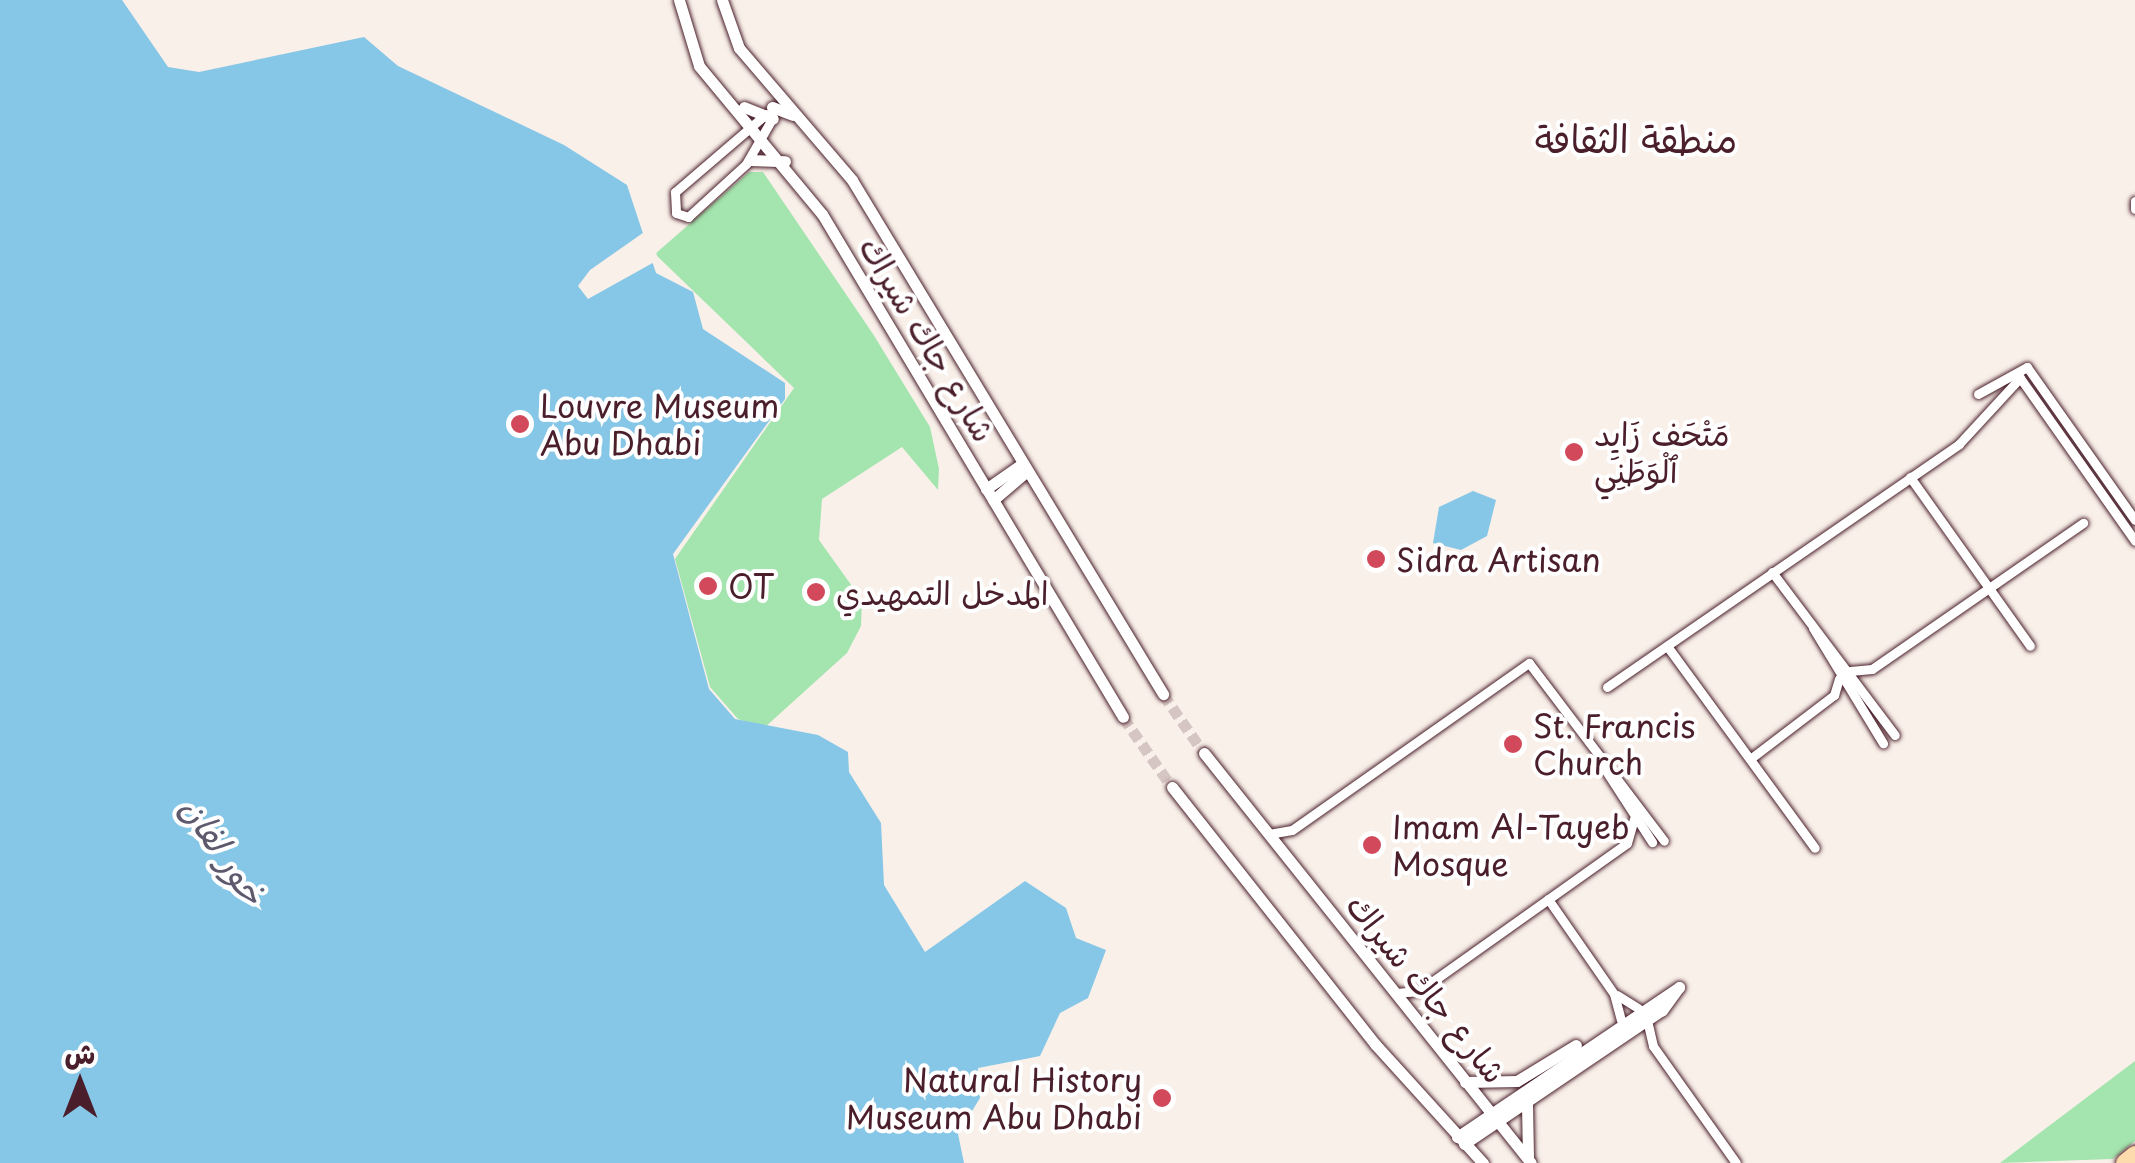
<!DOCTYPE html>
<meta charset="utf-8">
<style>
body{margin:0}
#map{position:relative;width:2135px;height:1163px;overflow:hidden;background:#f9f0e9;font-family:"Playpen Sans","Playpen Sans Arabic",sans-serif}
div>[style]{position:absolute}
.green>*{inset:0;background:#a4e5af}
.water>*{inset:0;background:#86c6e7}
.pier>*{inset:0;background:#f9f0e9}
.tertiary-tunnel>*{height:11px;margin-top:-5.5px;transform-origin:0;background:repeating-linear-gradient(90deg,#d6c6c3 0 11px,transparent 0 16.5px)}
.roads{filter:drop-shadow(0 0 2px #4a1f2b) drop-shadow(0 0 2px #4a1f2b)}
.minor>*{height:9px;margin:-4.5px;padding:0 4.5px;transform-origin:4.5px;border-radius:4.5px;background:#fff}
.tertiary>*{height:11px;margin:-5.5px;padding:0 5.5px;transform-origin:5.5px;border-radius:5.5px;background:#fff}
.motorway>*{height:18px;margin:-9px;padding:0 9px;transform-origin:9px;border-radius:9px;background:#fedbac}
.dots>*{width:28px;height:28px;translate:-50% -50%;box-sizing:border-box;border:5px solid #fff;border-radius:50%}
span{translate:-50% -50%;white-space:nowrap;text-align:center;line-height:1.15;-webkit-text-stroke:8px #fff;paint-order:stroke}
.street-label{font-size:32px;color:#4a1f2b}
.poi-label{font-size:32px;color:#4a1f2b}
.left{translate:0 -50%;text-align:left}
.right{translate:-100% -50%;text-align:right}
.water-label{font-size:35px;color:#5f596d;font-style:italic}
.quarter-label{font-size:38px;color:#4a1f2b}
.north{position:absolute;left:30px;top:1033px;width:100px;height:100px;-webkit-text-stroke:8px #fff;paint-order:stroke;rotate:0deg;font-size:28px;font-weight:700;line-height:40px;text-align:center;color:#4a1f2b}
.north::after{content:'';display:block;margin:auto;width:35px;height:45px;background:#4a1f2b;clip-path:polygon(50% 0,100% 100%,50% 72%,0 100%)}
</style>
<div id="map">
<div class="green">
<i style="clip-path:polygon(749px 172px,763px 172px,873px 334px,930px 427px,939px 469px,938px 490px,902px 447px,822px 499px,819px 540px,862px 600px,861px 626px,847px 653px,764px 728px,738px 719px,710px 687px,675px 559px,794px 388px,655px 254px)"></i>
<i style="clip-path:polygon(2135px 1061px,2135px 1141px,2113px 1159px,2000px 1163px)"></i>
</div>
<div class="water">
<i style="clip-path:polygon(0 0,122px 0,168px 67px,199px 72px,364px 37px,398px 66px,564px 145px,627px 185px,656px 273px,693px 292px,703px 329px,785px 383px,785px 399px,673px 554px,709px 689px,735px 719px,818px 735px,848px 752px,849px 772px,881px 823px,884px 885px,925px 952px,1025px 881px,1066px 908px,1076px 938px,1106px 950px,1088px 998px,1060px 1013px,1040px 1056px,978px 1068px,980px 1098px,958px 1134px,964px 1163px,0 1163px)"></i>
<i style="clip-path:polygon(1473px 491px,1496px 500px,1487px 536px,1461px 550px,1433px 543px,1439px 507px)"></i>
</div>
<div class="pier">
<i style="clip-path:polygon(650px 228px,658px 260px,588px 299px,578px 286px,590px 270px)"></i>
</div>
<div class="tertiary-tunnel">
<i style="left:1163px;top:694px;width:72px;rotate:55.2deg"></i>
<i style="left:1123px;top:717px;width:85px;rotate:55deg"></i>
</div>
<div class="roads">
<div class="minor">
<i style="left:766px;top:114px;width:120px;rotate:139.4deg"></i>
<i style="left:675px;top:192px;width:21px;rotate:87deg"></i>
<i style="left:676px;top:213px;width:13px;rotate:18deg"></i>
<i style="left:688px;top:217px;width:79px;rotate:-42.4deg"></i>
<i style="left:746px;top:164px;width:54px;rotate:-60.1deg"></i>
<i style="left:2135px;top:201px;width:8px;rotate:90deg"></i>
<i style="left:2018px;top:375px;width:203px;rotate:54.8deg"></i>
<i style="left:1978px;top:394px;width:56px;rotate:-28.9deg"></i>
<i style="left:2027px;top:367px;width:187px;rotate:54.8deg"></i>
<i style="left:1910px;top:477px;width:207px;rotate:54.6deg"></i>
<i style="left:1772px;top:572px;width:204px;rotate:53deg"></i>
<i style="left:1813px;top:628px;width:135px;rotate:58.7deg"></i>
<i style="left:1667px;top:646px;width:250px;rotate:53.8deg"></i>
<i style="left:1850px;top:671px;width:22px;rotate:-5deg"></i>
<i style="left:1872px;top:669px;width:257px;rotate:-34.7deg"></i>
<i style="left:1607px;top:687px;width:428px;rotate:-34.6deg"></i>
<i style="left:1959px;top:444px;width:90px;rotate:-47.3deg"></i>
<i style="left:1750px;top:759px;width:106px;rotate:-37.3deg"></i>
<i style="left:1834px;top:695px;width:17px;rotate:-73deg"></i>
<i style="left:1599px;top:760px;width:98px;rotate:57.1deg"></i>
<i style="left:1269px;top:834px;width:23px;rotate:-10deg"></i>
<i style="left:1292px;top:830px;width:290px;rotate:-35.2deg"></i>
<i style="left:1529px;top:663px;width:223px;rotate:52.8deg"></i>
<i style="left:1548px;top:899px;width:116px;rotate:55.2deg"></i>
<i style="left:1614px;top:994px;width:27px;rotate:75deg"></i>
<i style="left:1396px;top:993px;width:23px;rotate:-5deg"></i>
<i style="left:1419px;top:991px;width:255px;rotate:-35.4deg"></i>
<i style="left:1627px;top:843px;width:25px;rotate:-74deg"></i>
<i style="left:1617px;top:995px;width:25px;rotate:32deg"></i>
<i style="left:1647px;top:1020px;width:27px;rotate:77deg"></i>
<i style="left:1653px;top:1046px;width:143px;rotate:54.6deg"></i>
</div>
<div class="tertiary">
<i style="left:679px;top:0;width:69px;rotate:73.1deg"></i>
<i style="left:699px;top:66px;width:192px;rotate:50.3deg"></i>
<i style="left:822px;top:214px;width:586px;rotate:59.1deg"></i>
<i style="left:722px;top:0;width:51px;rotate:70.5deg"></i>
<i style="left:739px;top:48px;width:174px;rotate:49.4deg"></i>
<i style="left:852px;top:180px;width:601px;rotate:58.82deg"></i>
<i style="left:744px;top:107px;width:31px;rotate:22deg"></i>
<i style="left:772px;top:107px;width:22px;rotate:21deg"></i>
<i style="left:750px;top:160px;width:35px;rotate:2deg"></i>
<i style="left:986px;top:489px;width:44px;rotate:-34.8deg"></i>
<i style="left:993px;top:500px;width:45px;rotate:-40.5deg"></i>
<i style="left:1204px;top:753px;width:524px;rotate:51.43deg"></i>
<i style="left:1172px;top:787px;width:328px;rotate:51.7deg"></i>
<i style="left:1375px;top:1044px;width:161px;rotate:47.8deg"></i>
<i style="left:1465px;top:1082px;width:52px;rotate:-1.1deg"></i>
<i style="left:1517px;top:1081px;width:69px;rotate:-31.4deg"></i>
<i style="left:1527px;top:1105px;width:52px;rotate:88.9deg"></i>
<i style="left:1457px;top:1137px;width:268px;rotate:-34deg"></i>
<i style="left:1679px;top:987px;width:29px;rotate:126deg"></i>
<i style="left:1662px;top:1010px;width:239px;rotate:145.9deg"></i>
</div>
<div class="motorway">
<i style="left:2125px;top:1163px;width:13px;rotate:-39deg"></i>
</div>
</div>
<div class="dots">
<i style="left:520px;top:424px;background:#d1495b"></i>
<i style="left:1574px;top:452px;background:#d1495b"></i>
<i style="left:1376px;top:559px;background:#d1495b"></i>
<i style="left:708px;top:586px;background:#d1495b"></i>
<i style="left:816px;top:592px;background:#d1495b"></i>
<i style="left:1513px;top:744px;background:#d1495b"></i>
<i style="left:1372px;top:845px;background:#d1495b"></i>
<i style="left:1162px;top:1098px;background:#d1495b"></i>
</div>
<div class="street-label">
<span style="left:928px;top:339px;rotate:59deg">شارع جاك شيراك</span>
<span style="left:1427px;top:988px;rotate:51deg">شارع جاك شيراك</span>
</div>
<div class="poi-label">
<span class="left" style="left:540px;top:424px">Louvre Museum<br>Abu Dhabi</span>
<span class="left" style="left:1594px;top:452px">مَتْحَف زَايِد<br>ٱلْوَطَنِي</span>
<span class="left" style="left:1396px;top:559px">Sidra Artisan</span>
<span class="left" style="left:728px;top:586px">OT</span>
<span class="left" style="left:836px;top:592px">المدخل التمهيدي</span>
<span class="left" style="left:1533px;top:744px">St. Francis<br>Church</span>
<span class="left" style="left:1392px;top:845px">Imam Al-Tayeb<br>Mosque</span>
<span class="right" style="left:1142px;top:1098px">Natural History<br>Museum Abu Dhabi</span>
</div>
<div class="water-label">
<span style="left:224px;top:850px;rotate:56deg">خور لفان</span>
</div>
<div class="quarter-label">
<span style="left:1636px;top:138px">منطقة الثقافة</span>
</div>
<div class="north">ش</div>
</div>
